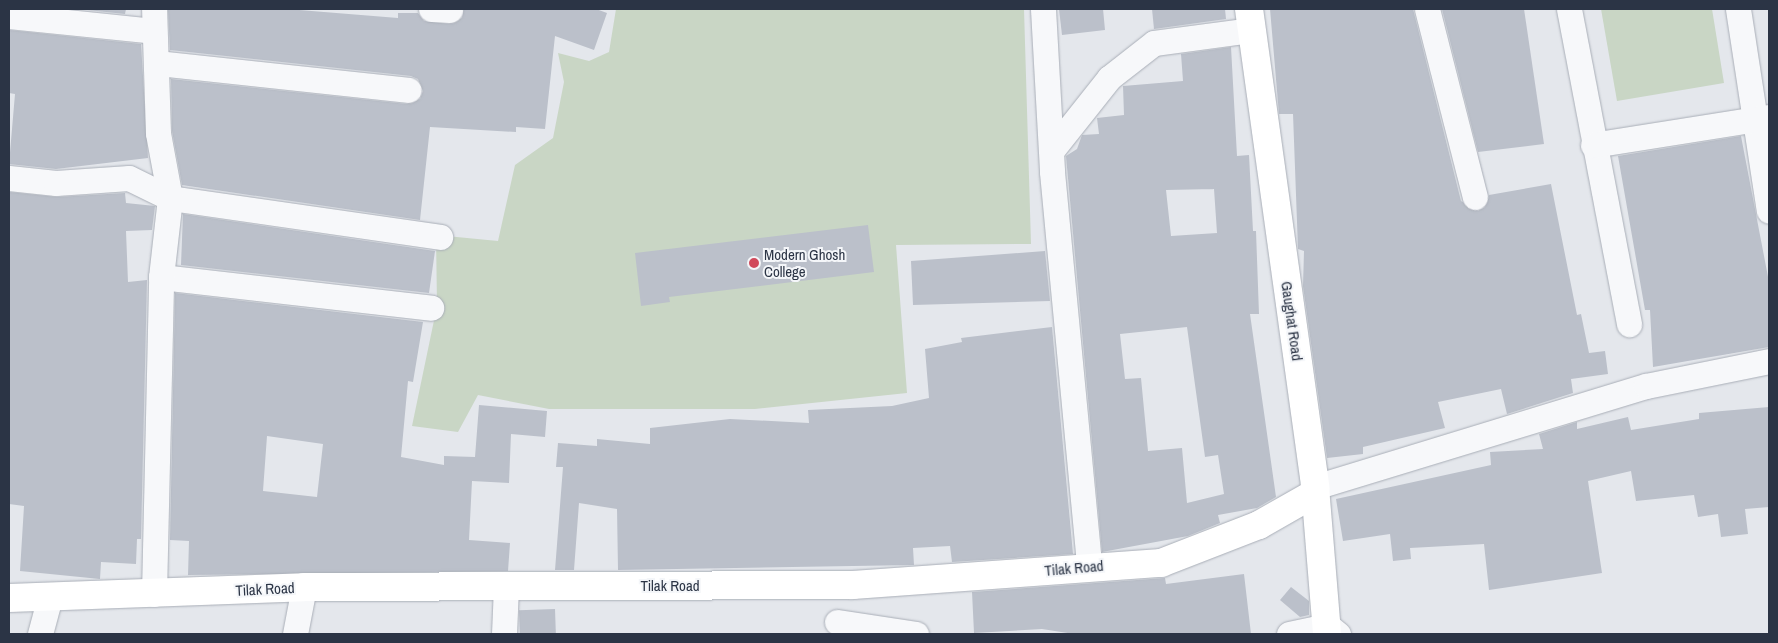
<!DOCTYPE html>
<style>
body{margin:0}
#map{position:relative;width:1778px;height:643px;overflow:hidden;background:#e4e7ec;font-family:"Archivo Narrow",sans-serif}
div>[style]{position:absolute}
.green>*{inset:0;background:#c9d6c5}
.building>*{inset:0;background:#bbc0ca;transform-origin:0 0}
.roads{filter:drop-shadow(0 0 1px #a9aeb7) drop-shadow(0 0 1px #a9aeb7)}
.minor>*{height:25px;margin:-12.5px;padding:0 12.5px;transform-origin:12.5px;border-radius:12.5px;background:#f7f8fa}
.major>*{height:28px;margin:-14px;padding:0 14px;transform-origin:14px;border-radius:14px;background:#fff}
.dots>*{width:14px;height:14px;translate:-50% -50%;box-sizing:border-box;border:2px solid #f4f6f9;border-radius:50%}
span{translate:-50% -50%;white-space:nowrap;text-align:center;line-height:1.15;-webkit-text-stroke:4px #f4f6f9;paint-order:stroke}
.poi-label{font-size:15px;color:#2b3445}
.left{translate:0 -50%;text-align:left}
.street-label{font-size:15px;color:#2b3445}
.frame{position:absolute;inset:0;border:10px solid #2b3445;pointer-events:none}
</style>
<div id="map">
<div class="green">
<i style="clip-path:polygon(616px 9px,1024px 9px,1031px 244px,896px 245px,907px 393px,755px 409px,549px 409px,478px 395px,458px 432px,412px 426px,437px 306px,436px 235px,498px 241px,515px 165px,553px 138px,564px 82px,558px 53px,589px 61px,609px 52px)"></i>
<i style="clip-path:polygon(1601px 9px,1712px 9px,1724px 83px,1617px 101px)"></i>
</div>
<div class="building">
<i style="clip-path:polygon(78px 9px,126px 9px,125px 14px)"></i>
<i style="clip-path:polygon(168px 9px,287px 9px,398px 18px,398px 13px,418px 13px,424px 21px,449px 24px,462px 18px,464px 9px,596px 9px,607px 13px,594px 50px,555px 36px,545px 129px,516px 127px,516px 132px,430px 127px,420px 220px,182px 185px,172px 131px,171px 79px,407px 104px,420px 99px,423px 91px,418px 79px,411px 76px,170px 50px)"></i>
<i style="clip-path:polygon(1059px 9px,1103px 9px,1105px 30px,1062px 35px)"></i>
<i style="clip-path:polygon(1152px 9px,1225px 9px,1226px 19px,1154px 29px)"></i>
<i style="clip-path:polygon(1270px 9px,1413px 9px,1461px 201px,1478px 211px,1485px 207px,1489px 195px,1551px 184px,1577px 315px,1581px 314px,1589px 353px,1605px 351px,1608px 374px,1571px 379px,1573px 393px,1507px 414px,1501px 389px,1438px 402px,1445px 428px,1363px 447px,1363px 454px,1327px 458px,1303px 286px,1304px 251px,1298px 249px,1293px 114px,1279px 114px)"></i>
<i style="clip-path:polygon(1442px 9px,1524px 9px,1544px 144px,1478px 152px)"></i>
<i style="clip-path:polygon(9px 30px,141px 44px,148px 158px,56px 169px,9px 164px,15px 94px,9px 93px)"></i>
<i style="clip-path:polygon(evenodd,1231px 47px,1237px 156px,1249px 155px,1253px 231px,1256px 231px,1259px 314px,1250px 314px,1276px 497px,1257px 508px,1218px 515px,1220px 523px,1188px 536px,1102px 552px,1066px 156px,1077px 149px,1082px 135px,1099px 134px,1097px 118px,1124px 115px,1123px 86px,1183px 81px,1181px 54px,1231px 47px,1214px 189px,1217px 233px,1171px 236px,1166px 190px,1214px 189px,1231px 47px,1187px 327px,1205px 457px,1218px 455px,1224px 494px,1187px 503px,1182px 448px,1148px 451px,1141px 378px,1125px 379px,1120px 334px,1187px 327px)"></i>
<i style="clip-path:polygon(1741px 136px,1769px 282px,1769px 347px,1653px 367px,1650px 310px,1645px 310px,1618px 156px)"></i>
<i style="clip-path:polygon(9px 192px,57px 197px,125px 193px,126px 203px,155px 206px,152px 230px,126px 231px,128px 282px,147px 280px,141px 539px,137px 539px,136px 564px,101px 562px,100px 579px,20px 571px,24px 506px,9px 504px)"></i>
<i style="clip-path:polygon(183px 214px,435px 251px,429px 293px,181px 265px)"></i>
<i style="clip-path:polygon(868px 225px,874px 272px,669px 297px,670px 302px,641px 306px,635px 253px)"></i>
<i style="clip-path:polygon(1045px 251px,1050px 301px,913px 305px,911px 261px)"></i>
<i style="clip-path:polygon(evenodd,175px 293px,423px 322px,413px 382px,408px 381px,401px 457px,444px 465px,444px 456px,475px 457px,479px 405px,547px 411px,545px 437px,511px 434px,509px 483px,472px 481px,469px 540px,510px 543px,508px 571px,188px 575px,189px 541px,170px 540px,175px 293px,267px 436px,323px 444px,317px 497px,263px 491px,267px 436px)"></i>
<i style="clip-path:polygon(1052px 327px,1073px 554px,952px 562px,950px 546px,913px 548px,914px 565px,618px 570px,617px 509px,579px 503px,574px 570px,555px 570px,563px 467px,556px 467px,558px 443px,597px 446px,597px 439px,650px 444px,650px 428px,730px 419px,809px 423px,808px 410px,892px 406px,929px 398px,925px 349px,962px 342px,961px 338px)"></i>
<i style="clip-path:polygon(1769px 407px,1769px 507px,1745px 509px,1748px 534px,1721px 537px,1718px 514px,1698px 517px,1694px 495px,1636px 501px,1631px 471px,1588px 481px,1602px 573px,1489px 590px,1484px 544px,1410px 548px,1411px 559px,1393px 561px,1390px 534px,1343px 541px,1336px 499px,1491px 465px,1490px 452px,1543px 449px,1539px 434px,1577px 422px,1577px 429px,1628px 417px,1631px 430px,1699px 419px,1699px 413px)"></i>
<i style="clip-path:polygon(1244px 574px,1251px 634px,1074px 634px,1042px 629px,974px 633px,972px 592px,1165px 578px,1166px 584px)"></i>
<i style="clip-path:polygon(1291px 587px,1309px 601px,1309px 615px,1300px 617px,1280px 600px)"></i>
<i style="left:555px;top:609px;width:25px;height:36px;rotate:88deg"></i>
</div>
<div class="roads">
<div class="minor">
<i style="left:431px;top:9px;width:19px;rotate:3deg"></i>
<i style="left:1043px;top:9px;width:163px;rotate:86.8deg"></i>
<i style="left:1052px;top:172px;width:396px;rotate:84.6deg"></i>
<i style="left:1427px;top:9px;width:194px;rotate:75.7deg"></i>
<i style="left:1569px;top:9px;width:321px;rotate:79.2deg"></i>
<i style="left:1738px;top:9px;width:204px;rotate:81.3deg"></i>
<i style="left:9px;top:16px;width:145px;rotate:5.9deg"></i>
<i style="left:157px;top:63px;width:253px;rotate:6.1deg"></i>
<i style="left:1593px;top:145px;width:178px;rotate:-9deg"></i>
<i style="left:1052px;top:150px;width:92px;rotate:-51.6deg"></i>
<i style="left:1109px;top:78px;width:57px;rotate:-37.9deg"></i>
<i style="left:1154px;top:43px;width:99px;rotate:-7.6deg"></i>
<i style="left:9px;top:178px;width:47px;rotate:6.1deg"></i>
<i style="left:56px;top:183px;width:73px;rotate:-3.9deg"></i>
<i style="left:129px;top:178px;width:46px;rotate:26deg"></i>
<i style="left:170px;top:198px;width:273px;rotate:8.2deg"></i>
<i style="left:161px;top:277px;width:272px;rotate:6.5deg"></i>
<i style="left:1315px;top:487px;width:346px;rotate:-17deg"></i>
<i style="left:1646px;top:386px;width:126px;rotate:-11.5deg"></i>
<i style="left:154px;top:594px;width:317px;rotate:-88.7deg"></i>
<i style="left:161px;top:277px;width:80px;rotate:-83.5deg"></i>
<i style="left:170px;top:198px;width:66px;rotate:-100.5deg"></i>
<i style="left:158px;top:133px;width:124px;rotate:-91.8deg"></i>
<i style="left:837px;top:622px;width:80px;rotate:8.6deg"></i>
<i style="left:40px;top:634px;width:39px;rotate:-75deg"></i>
<i style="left:295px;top:634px;width:48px;rotate:-79.2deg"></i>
<i style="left:504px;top:634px;width:47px;rotate:-87.6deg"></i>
<i style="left:1289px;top:634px;width:40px;rotate:-12deg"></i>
<i style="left:1328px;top:626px;width:13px;rotate:39deg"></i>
</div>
<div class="major">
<i style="left:1249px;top:9px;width:483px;rotate:82.1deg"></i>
<i style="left:1315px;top:487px;width:147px;rotate:85.3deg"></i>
<i style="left:9px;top:598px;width:295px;rotate:-2.1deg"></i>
<i style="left:304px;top:587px;width:549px;rotate:-0.21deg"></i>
<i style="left:853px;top:585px;width:309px;rotate:-4.1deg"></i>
<i style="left:1161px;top:563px;width:105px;rotate:-21.2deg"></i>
<i style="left:1259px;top:525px;width:64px;rotate:-29.7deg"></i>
</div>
</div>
<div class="dots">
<i style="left:754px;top:263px;background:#d1495b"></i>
</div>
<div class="poi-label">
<span class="left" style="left:764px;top:263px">Modern Ghosh<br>College</span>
</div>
<div class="street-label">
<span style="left:1292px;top:321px;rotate:82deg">Gaughat Road</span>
<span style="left:1074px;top:568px;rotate:-5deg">Tilak Road</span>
<span style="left:670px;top:586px">Tilak Road</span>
<span style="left:265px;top:589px;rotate:-3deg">Tilak Road</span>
</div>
<div class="frame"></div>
</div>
